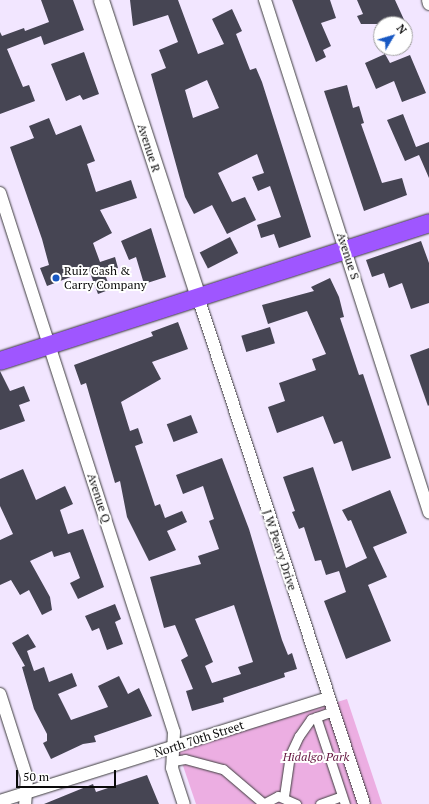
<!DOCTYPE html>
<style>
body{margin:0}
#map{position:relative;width:429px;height:804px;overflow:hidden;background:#f2e6ff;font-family:"PT Serif",serif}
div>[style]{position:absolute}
.green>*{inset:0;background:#ecaee2}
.building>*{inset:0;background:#464553;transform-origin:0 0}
.roads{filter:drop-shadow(0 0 1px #3d3d3d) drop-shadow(0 0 1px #3d3d3d)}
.pedestrian>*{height:9px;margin:-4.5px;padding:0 4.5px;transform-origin:4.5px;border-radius:4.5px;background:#fff}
.minor>*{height:12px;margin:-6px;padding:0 6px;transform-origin:6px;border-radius:6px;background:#fff}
.tertiary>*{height:15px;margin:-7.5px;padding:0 7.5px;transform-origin:7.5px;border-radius:7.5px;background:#fff}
.primary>*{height:18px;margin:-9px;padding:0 9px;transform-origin:9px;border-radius:9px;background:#9f56ff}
.dots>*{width:11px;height:11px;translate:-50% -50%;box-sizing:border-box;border:2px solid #fff;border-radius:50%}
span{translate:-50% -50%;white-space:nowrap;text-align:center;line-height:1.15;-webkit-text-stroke:4px #fff;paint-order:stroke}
.street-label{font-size:12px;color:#0a0a0a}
.poi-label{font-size:12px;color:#0a0a0a}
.left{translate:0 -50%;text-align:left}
.park-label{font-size:12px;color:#651640;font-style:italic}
.north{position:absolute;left:373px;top:16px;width:40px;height:40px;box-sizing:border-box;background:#fff;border:1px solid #9d9d9d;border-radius:50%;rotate:52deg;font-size:11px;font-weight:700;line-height:16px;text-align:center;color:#0a0a0a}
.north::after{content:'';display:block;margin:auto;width:14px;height:18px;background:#1858c3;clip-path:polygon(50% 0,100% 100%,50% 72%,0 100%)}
.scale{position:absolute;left:16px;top:770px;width:100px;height:18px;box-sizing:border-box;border:2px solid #0a0a0a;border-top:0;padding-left:5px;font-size:12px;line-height:14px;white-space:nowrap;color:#0a0a0a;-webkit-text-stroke:3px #fff;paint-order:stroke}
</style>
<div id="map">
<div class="green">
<i style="clip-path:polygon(347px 699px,382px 804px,196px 804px,178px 751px)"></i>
</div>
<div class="building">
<i style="clip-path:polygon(41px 0,73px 0,84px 30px,44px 45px,41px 36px,7px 49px,23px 87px,29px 85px,35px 101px,0 114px,0 32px,2px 36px,24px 28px,25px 31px,49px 22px)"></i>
<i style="clip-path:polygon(evenodd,130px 0,178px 0,198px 54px,224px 44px,212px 19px,232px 9px,242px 31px,236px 34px,250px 70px,256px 68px,262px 82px,311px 237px,279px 248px,274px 234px,261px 238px,257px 225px,281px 217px,270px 186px,258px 191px,252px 177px,264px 173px,257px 154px,218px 173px,232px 202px,245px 197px,256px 220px,227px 234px,212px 205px,194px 214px,185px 197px,151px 74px,166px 68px,159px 50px,178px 42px,168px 15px,133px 26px,130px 0,207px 80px,219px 108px,193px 118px,185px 90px,207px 80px)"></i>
<i style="clip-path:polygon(292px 0,330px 0,336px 18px,321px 23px,331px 46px,323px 50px,326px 57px,316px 62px)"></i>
<i style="clip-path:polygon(357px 0,395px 0,406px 24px,361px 24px,357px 16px,363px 14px)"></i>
<i style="clip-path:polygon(84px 52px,99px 94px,83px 100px,80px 95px,66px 101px,51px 64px)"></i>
<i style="clip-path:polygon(385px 54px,390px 63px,410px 55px,426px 93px,402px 102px,394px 81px,376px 89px,365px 63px)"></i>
<i style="clip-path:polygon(347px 85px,353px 108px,359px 106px,364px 123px,361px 124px,382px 183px,402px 178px,407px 195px,364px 211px,324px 91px)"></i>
<i style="clip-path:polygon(403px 114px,416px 147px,429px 142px,429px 178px,419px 155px,405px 161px,387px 120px)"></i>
<i style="clip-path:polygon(49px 118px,56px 135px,81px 125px,95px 161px,87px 164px,96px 192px,131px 180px,137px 198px,100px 210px,112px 233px,93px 243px,100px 262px,115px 257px,118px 268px,104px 273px,111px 289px,98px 294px,89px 270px,47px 286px,40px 268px,49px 265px,42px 239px,10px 147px,34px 138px,29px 126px)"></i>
<i style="clip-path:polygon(151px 228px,166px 277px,144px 284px,136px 257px,129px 260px,121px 241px)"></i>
<i style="left:230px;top:237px;width:18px;height:34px;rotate:63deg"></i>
<i style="clip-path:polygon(421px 241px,429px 263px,429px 303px,411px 309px,402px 283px,389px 288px,384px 273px,372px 277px,366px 260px)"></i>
<i style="clip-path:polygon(330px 278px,339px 297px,344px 317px,340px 318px,359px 375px,363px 374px,391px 458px,352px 471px,342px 441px,334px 444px,323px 416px,277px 433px,268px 407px,285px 401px,279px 383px,316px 370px,312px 359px,326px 354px,307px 311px,268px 324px,262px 305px,314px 291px,311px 287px)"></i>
<i style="clip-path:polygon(178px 322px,188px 349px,152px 362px,161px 379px,121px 402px,130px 431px,138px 428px,143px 443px,135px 446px,155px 506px,160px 504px,165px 518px,182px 511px,187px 522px,167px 531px,176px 550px,149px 561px,127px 517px,120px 481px,115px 483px,86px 383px,81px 385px,74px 365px,153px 336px,151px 332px)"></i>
<i style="left:270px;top:327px;width:17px;height:30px;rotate:73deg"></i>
<i style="clip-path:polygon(429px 348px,429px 405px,428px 406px,410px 355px)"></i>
<i style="clip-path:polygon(0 371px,10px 391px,24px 386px,30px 401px,19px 405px,25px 421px,0 430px)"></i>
<i style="left:191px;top:415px;width:19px;height:26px;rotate:69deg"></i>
<i style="clip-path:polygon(evenodd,222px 458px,249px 529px,282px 640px,288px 655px,292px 653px,297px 669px,284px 673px,285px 677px,223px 698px,224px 702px,192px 711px,186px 691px,193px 689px,181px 660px,188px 656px,175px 625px,164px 628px,150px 577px,201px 564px,198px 556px,219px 549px,209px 521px,214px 519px,203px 486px,183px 494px,176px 475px,222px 458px,234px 605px,253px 662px,238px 667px,241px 674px,212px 683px,205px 666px,213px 662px,195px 619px,234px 605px)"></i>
<i style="clip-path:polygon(313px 467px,346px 568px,367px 558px,351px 520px,348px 521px,342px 510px,390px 490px,407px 533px,373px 547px,387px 577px,368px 585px,391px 641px,346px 659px,324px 601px,346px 592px,339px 571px,326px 575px,321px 560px,315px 561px,304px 527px,299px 529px,292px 512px,295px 511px,283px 477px)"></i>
<i style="clip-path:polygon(23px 469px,36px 500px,65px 486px,73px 504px,60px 510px,68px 534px,83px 529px,104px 587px,78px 599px,70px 583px,80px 578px,70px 552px,54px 557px,52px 551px,30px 561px,50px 597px,52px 610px,42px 615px,29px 590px,20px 595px,11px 580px,0 585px,0 540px,13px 534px,0 506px,0 479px)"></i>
<i style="clip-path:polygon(115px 604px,121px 619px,115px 622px,123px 644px,107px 650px,99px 628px,92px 631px,85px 616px)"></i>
<i style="clip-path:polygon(28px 634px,36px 647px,27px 651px,34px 671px,44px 667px,49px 682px,72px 673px,77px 686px,58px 694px,71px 720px,108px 707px,98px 686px,119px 676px,128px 694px,139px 688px,152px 716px,94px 736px,96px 742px,83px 744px,51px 759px,43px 743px,47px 741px,47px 734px,34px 709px,22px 667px,25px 666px,12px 643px)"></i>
<i style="clip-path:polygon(147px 775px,159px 804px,44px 804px,93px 784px,96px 792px)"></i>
</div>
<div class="roads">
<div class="pedestrian">
<i style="left:316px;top:717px;width:92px;rotate:71.6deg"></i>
<i style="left:173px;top:761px;width:12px;rotate:-9deg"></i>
<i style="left:185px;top:759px;width:39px;rotate:15deg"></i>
<i style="left:223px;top:769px;width:52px;rotate:40.4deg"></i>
<i style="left:284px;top:796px;width:41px;rotate:-81.7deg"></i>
<i style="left:290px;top:755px;width:21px;rotate:-65deg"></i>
<i style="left:299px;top:736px;width:21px;rotate:-55deg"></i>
<i style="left:311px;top:719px;width:23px;rotate:-20deg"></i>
<i style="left:263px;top:804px;width:17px;rotate:-28deg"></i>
<i style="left:278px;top:796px;width:20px;rotate:24deg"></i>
<i style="left:320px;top:804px;width:23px;rotate:-20deg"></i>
</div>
<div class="minor">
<i style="left:265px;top:0;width:538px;rotate:72.24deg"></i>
<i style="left:428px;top:0;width:4px;rotate:76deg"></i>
<i style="left:0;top:193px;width:566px;rotate:72.11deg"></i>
<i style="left:174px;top:732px;width:36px;rotate:93deg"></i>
<i style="left:172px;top:768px;width:38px;rotate:72deg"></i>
<i style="left:198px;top:297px;width:533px;rotate:71.87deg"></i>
<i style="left:0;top:694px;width:88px;rotate:72.2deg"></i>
<i style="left:27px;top:778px;width:26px;rotate:94deg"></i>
<i style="left:0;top:801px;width:344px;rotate:-17.4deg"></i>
</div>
<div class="tertiary">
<i style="left:101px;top:0;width:312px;rotate:71.9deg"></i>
</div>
<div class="primary">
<i style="left:0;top:361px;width:451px;rotate:-17.8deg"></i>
</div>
</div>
<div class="dots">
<i style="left:56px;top:278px;background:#1858c3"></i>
</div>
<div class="street-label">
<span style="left:149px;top:148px;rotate:72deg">Avenue R</span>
<span style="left:348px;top:256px;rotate:72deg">Avenue S</span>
<span style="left:99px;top:498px;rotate:72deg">Avenue Q</span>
<span style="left:280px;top:550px;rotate:72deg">J W Peavy Drive</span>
<span style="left:199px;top:739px;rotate:-18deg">North 70th Street</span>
</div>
<div class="poi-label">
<span class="left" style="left:64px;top:278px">Ruiz Cash &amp;<br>Carry Company</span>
</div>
<div class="park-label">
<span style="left:316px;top:757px">Hidalgo Park</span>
</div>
<div class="north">N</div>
<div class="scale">50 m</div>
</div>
